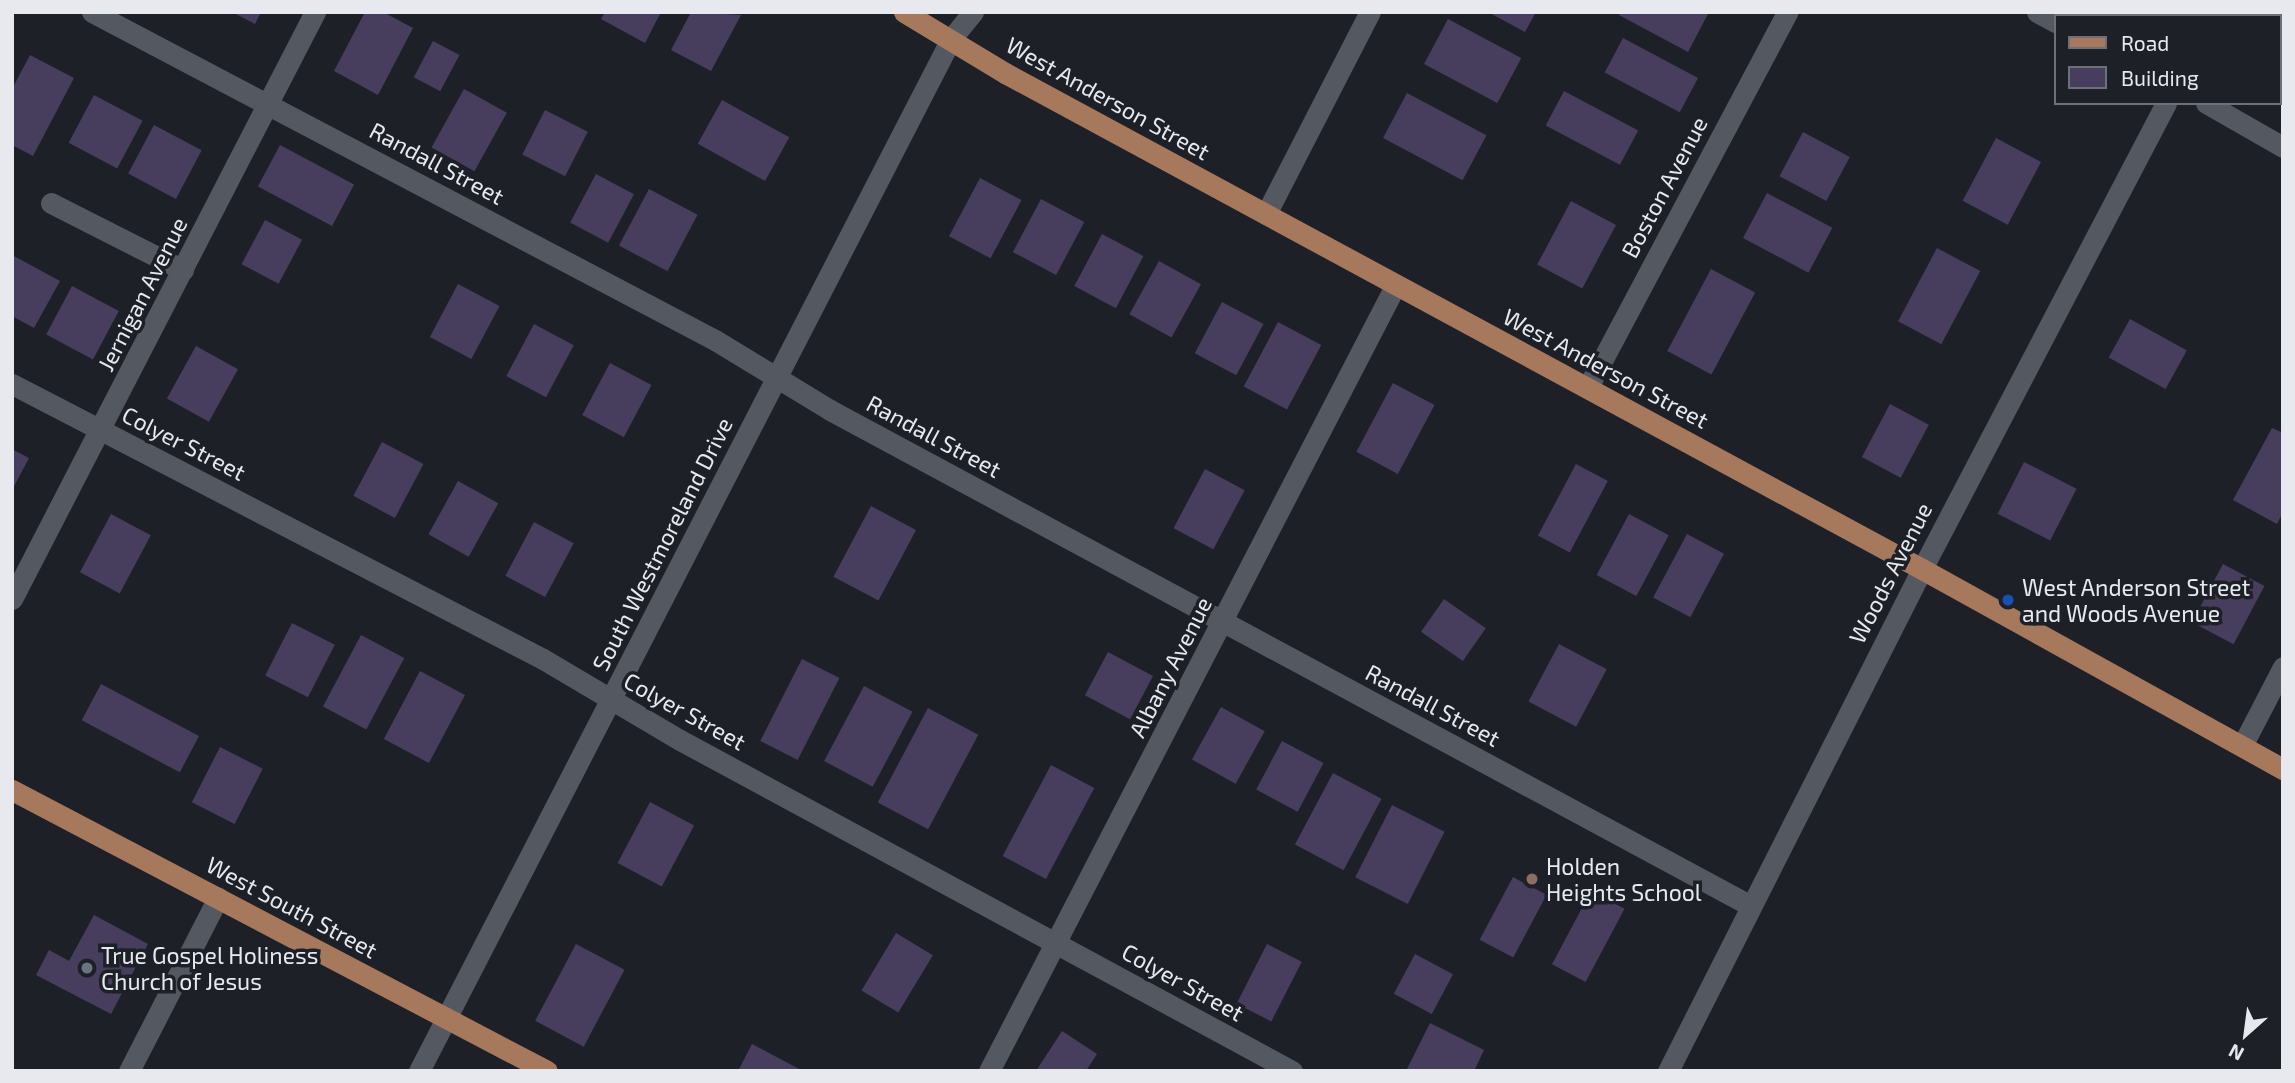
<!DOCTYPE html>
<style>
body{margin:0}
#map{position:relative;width:2295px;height:1083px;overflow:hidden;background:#1d2027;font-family:"Exo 2",sans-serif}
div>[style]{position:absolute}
.building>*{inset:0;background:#473e5d;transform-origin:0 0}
.minor>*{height:21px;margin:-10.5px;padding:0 10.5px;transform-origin:10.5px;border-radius:10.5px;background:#545860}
.major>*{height:21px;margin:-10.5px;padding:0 10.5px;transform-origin:10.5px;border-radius:10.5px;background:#a6785c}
.highway>*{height:21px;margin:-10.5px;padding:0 10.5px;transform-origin:10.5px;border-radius:10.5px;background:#dd8e5a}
.dots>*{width:19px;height:19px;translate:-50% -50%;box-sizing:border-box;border:4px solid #1d2027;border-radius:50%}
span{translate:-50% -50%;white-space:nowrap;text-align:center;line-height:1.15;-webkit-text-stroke:7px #1d2027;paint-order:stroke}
.street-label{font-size:23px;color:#e7e9ee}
.poi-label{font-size:23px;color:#e7e9ee}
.left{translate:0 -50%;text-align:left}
.frame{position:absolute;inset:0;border:14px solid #e7e9ee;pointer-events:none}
.legend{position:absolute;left:2054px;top:14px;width:228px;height:91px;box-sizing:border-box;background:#1d2027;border:2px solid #6e7077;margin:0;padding:9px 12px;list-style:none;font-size:21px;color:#e7e9ee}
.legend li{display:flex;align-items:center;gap:14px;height:35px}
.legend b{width:35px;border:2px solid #6e7077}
.north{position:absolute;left:2211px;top:999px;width:70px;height:70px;-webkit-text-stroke:5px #1d2027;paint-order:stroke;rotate:208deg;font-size:19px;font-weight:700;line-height:28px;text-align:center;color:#e7e9ee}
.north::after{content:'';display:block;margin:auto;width:24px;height:32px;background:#e7e9ee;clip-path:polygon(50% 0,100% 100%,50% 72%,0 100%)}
</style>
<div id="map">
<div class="building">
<i style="clip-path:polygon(232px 12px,261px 12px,255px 24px)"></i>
<i style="clip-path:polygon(365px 12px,383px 12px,413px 28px,378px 95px,334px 71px)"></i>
<i style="clip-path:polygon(605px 12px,661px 12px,645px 43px,601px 19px)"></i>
<i style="clip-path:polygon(691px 12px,741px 15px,711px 71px,671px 50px)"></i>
<i style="clip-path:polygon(1488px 12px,1536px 12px,1525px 32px)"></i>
<i style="clip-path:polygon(1620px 12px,1709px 12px,1688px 52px,1619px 15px)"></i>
<i style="left:1448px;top:19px;width:83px;height:51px;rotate:28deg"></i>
<i style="left:1623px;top:38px;width:85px;height:39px;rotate:28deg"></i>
<i style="left:433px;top:41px;width:30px;height:41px;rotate:28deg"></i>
<i style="clip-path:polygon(30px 55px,74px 78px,33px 156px,12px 145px,12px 89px)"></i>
<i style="left:464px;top:89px;width:49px;height:67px;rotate:29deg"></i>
<i style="left:1564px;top:91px;width:84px;height:39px;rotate:28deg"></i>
<i style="left:1407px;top:93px;width:90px;height:51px;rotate:28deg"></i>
<i style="left:94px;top:95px;width:55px;height:54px;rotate:28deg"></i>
<i style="left:722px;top:100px;width:77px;height:50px;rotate:29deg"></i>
<i style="left:545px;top:110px;width:48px;height:50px;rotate:27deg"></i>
<i style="left:154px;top:125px;width:54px;height:55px;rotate:28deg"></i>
<i style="left:1803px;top:132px;width:53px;height:50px;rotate:28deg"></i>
<i style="left:1996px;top:138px;width:51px;height:71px;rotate:28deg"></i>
<i style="left:280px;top:145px;width:84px;height:47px;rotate:28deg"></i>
<i style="left:596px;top:174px;width:43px;height:55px;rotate:28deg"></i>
<i style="left:980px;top:178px;width:47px;height:66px;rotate:28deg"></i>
<i style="left:649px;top:189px;width:55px;height:64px;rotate:28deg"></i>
<i style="left:1767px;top:193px;width:74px;height:51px;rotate:28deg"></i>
<i style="left:1041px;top:199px;width:49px;height:60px;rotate:28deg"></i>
<i style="left:1571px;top:201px;width:51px;height:72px;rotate:28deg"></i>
<i style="left:265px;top:220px;width:42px;height:50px;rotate:28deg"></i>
<i style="left:1102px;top:234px;width:47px;height:59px;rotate:28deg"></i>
<i style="left:1937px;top:248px;width:49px;height:83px;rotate:28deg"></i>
<i style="clip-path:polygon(12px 255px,60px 281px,34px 328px,12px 316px)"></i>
<i style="left:1159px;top:261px;width:48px;height:61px;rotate:29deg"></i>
<i style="left:1711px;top:269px;width:50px;height:93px;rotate:28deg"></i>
<i style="left:458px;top:284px;width:47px;height:60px;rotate:28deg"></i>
<i style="left:72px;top:286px;width:53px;height:55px;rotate:28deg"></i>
<i style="left:1222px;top:302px;width:47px;height:58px;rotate:28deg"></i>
<i style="left:2130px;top:319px;width:65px;height:44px;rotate:29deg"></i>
<i style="left:1278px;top:322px;width:49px;height:73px;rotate:28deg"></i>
<i style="left:534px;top:324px;width:45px;height:59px;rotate:28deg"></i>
<i style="left:196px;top:346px;width:48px;height:60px;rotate:29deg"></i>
<i style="left:610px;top:363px;width:47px;height:59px;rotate:28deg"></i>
<i style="left:1393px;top:383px;width:47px;height:78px;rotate:28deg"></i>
<i style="left:1890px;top:404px;width:44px;height:60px;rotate:28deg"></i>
<i style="clip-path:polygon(2272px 428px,2283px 433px,2283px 512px,2277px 524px,2233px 500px)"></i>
<i style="left:382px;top:442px;width:47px;height:61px;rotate:28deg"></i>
<i style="clip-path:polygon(12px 449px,29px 458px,12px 490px)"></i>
<i style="left:2024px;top:462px;width:59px;height:58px;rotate:27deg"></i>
<i style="left:1576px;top:464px;width:36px;height:81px;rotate:28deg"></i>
<i style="left:1205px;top:469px;width:45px;height:67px;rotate:28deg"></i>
<i style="left:458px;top:481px;width:46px;height:61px;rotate:29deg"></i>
<i style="left:871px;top:506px;width:51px;height:80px;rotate:28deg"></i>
<i style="left:111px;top:514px;width:45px;height:66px;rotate:28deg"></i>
<i style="left:1629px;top:514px;width:45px;height:69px;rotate:28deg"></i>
<i style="left:534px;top:522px;width:45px;height:61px;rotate:28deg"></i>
<i style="left:1687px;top:534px;width:42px;height:72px;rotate:28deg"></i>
<i style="left:2223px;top:564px;width:47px;height:66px;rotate:28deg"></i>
<i style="left:1444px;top:599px;width:51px;height:40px;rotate:35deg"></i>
<i style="left:292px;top:623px;width:48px;height:59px;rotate:27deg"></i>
<i style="left:361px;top:635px;width:49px;height:81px;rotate:28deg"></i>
<i style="left:1559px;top:644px;width:54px;height:65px;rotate:28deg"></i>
<i style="left:1108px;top:652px;width:51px;height:49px;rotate:28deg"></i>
<i style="left:802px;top:659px;width:42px;height:92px;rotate:27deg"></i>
<i style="left:420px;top:671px;width:51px;height:77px;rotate:28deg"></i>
<i style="left:101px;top:684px;width:111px;height:41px;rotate:28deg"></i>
<i style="left:864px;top:686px;width:55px;height:85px;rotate:28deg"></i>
<i style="left:1221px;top:707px;width:50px;height:60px;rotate:29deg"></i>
<i style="left:928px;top:708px;width:57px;height:107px;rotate:28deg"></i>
<i style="left:1282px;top:741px;width:47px;height:55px;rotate:28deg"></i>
<i style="left:220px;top:747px;width:48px;height:62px;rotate:27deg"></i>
<i style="left:1051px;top:765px;width:49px;height:103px;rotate:28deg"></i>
<i style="left:1333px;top:773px;width:55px;height:81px;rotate:28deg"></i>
<i style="left:650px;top:802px;width:50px;height:69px;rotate:28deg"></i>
<i style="left:1392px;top:805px;width:59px;height:81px;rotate:27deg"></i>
<i style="left:1513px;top:877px;width:38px;height:71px;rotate:28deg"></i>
<i style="left:1591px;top:891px;width:38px;height:83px;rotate:28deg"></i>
<i style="clip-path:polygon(94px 915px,148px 944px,111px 1014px,36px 975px,49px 950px,69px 961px)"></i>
<i style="left:896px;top:933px;width:43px;height:67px;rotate:31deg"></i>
<i style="left:576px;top:944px;width:55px;height:87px;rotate:28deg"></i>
<i style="left:1267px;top:944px;width:39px;height:67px;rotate:27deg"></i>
<i style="left:1415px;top:954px;width:43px;height:45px;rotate:28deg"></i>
<i style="clip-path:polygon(1430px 1023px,1484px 1050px,1474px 1071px,1406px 1071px)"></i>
<i style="clip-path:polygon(1062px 1031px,1097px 1054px,1086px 1071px,1036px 1071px)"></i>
<i style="clip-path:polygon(752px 1044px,803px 1071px,738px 1071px)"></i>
</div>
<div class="minor">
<i style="left:92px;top:12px;width:704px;rotate:27.77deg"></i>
<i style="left:715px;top:340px;width:135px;rotate:31.3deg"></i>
<i style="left:830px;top:410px;width:1046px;rotate:28.3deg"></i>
<i style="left:2037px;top:12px;width:21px;rotate:29deg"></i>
<i style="left:2206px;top:103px;width:89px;rotate:29.7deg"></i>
<i style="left:51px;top:203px;width:148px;rotate:26.9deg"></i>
<i style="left:1266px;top:214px;width:227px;rotate:-62.8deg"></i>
<i style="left:12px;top:384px;width:598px;rotate:27.38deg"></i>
<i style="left:543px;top:659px;width:159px;rotate:30.6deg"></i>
<i style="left:680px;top:740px;width:696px;rotate:28.41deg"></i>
<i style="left:1588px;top:387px;width:425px;rotate:-62deg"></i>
<i style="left:12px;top:599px;width:661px;rotate:-62.7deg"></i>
<i style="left:2242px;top:746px;width:89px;rotate:-62.6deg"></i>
<i style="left:129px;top:1071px;width:195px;rotate:-62.8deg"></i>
<i style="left:419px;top:1071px;width:1161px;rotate:-62.73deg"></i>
<i style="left:951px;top:39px;width:35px;rotate:-51deg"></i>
<i style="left:989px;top:1071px;width:884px;rotate:-62.65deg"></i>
<i style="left:1668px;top:1071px;width:563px;rotate:-63.16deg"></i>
<i style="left:1922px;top:569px;width:526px;rotate:-62.36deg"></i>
</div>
<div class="major">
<i style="left:904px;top:12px;width:118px;rotate:31.1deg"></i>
<i style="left:1005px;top:73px;width:1043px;rotate:28.41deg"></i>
<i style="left:1922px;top:569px;width:413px;rotate:29deg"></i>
<i style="left:12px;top:790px;width:604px;rotate:27.71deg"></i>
</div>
<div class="highway">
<i style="left:2210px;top:12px;width:7px;rotate:34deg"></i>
<i style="left:2279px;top:53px;width:4px;rotate:27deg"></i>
</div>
<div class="dots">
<i style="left:2008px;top:600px;background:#1a4fb4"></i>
<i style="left:1532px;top:879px;background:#8d6e63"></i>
<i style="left:87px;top:968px;background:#6b7280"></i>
</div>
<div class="street-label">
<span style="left:1108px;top:98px;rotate:29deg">West Anderson Street</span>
<span style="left:437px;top:163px;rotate:28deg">Randall Street</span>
<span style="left:1664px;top:187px;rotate:-62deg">Boston Avenue</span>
<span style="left:142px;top:294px;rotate:-63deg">Jernigan Avenue</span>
<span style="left:1606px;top:368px;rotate:28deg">West Anderson Street</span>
<span style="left:934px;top:436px;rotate:28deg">Randall Street</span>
<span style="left:184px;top:443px;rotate:27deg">Colyer Street</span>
<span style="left:662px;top:544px;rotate:-63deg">South Westmoreland Drive</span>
<span style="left:1890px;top:573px;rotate:-63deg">Woods Avenue</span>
<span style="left:1170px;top:667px;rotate:-63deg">Albany Avenue</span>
<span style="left:1433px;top:705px;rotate:28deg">Randall Street</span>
<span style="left:685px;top:711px;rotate:29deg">Colyer Street</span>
<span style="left:292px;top:907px;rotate:28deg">West South Street</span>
<span style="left:1183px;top:982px;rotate:29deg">Colyer Street</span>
</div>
<div class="poi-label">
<span class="left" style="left:2022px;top:600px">West Anderson Street<br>and Woods Avenue</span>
<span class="left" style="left:1546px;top:879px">Holden<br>Heights School</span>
<span class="left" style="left:101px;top:968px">True Gospel Holiness<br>Church of Jesus</span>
</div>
<div class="frame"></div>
<ul class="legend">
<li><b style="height:9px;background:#a6785c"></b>Road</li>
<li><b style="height:19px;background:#473e5d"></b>Building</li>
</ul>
<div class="north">N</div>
</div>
